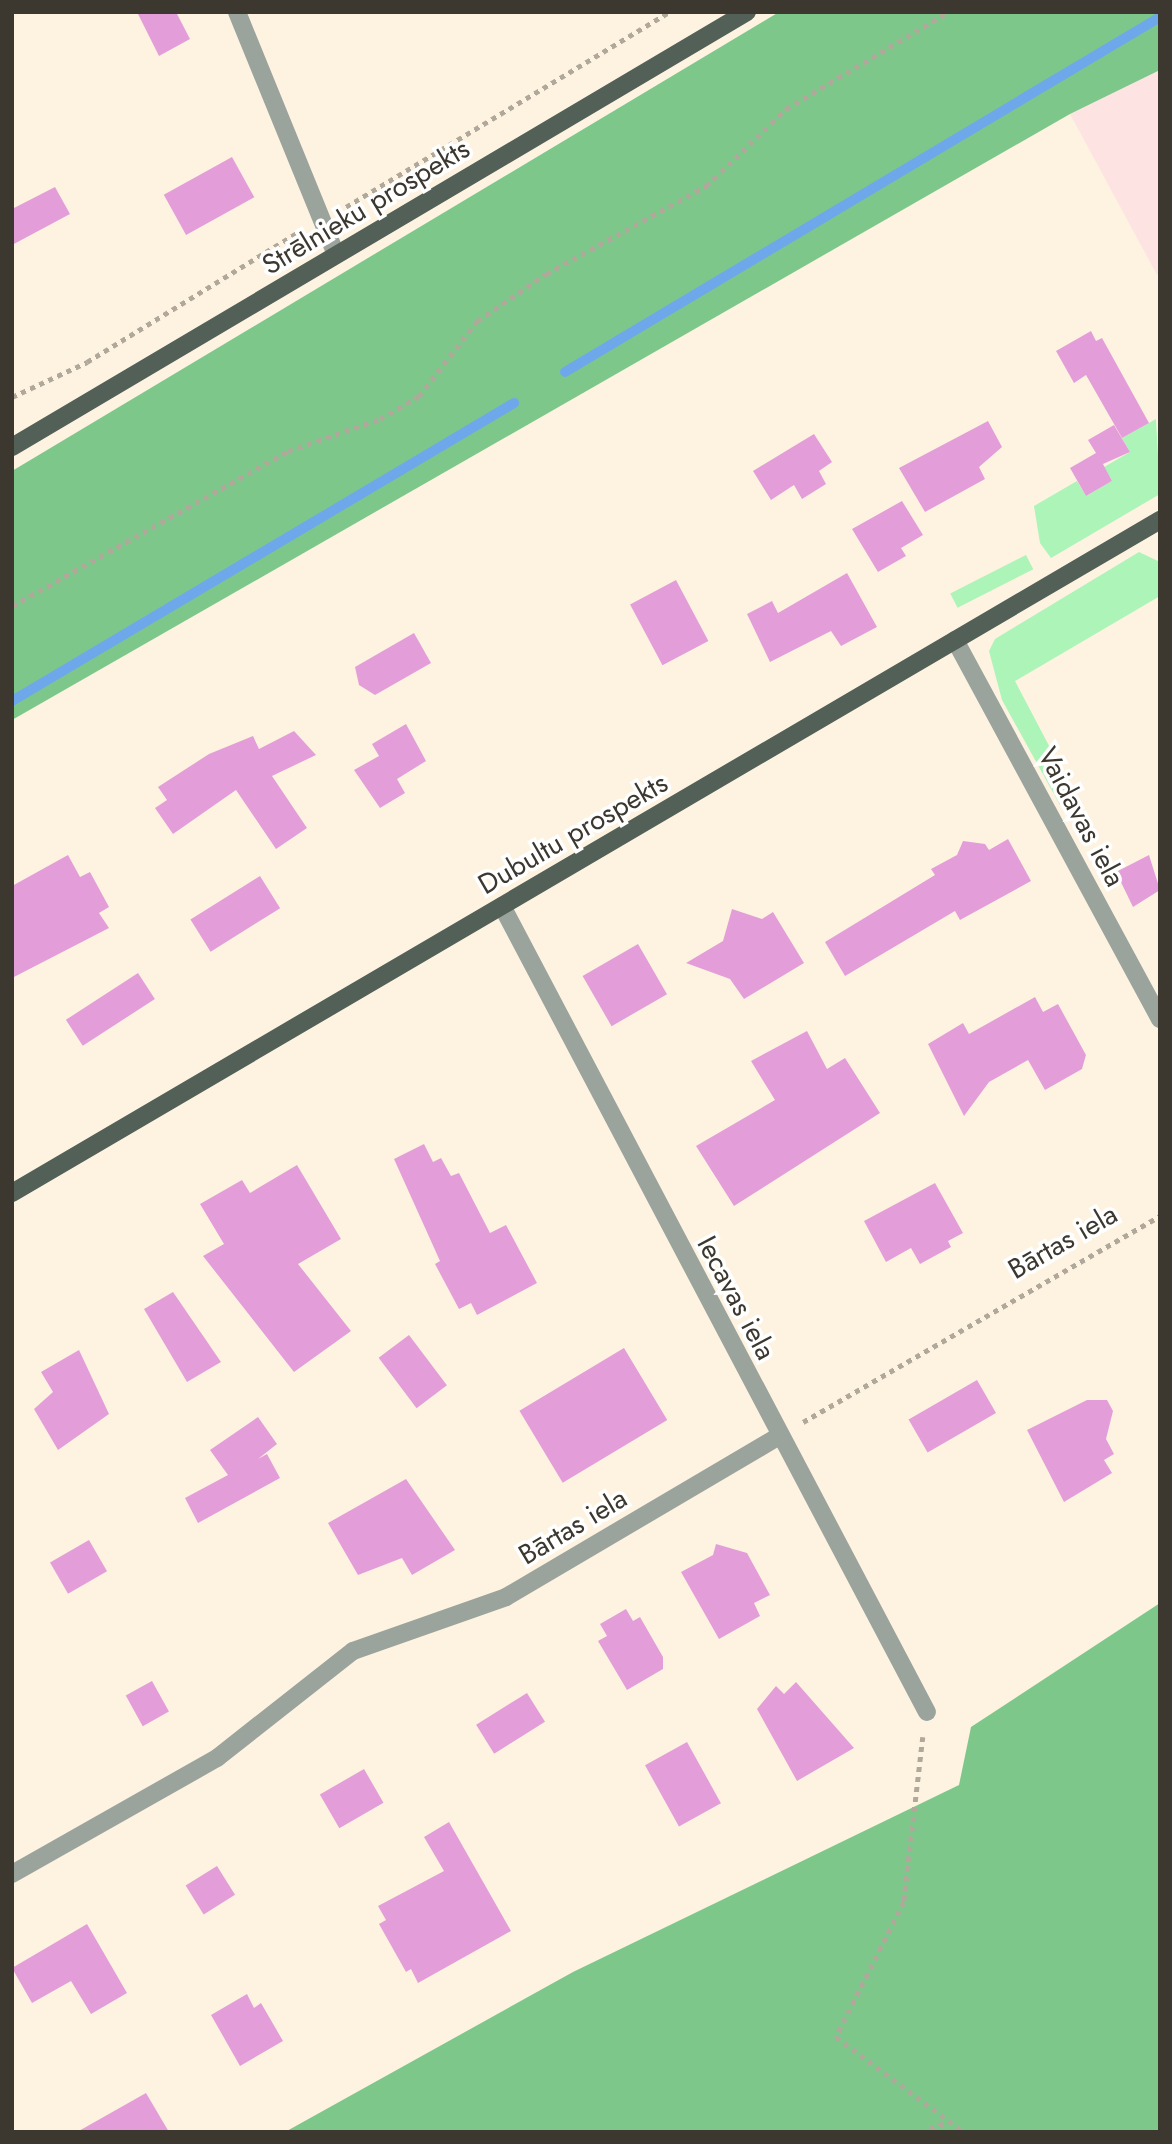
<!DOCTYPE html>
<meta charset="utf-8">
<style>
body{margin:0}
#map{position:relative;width:1172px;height:2144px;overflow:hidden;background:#fdf3e0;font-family:Jost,sans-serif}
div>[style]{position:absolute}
.industrial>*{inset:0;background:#fee3e3}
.green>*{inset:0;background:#acf4b7;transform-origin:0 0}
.forest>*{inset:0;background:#7ec78b}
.stream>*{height:10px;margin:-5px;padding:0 5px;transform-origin:5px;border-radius:5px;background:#6fa8ea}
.building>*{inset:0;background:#e39eda;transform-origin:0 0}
.path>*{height:4.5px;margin-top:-2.25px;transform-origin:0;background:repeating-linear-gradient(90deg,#b0a89a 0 5px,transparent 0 10px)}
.minor>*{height:18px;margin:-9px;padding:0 9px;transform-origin:9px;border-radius:9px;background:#9ba39d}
.primary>*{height:18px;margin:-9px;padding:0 9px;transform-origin:9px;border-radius:9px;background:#526057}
span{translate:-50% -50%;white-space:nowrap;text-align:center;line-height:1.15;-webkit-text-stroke:7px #fff;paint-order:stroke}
.street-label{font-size:28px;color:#3c3830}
.frame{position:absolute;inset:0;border:14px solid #3c3830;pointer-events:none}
</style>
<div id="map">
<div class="industrial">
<i style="clip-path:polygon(1160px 70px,1160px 273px,1157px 275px,1070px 114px)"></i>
</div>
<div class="green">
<i style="clip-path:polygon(1156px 419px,1160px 494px,1051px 558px,1040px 543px,1034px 506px,1077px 481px,1086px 496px,1112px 481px,1104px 467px,1130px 452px,1122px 438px)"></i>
<i style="clip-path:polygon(1139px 552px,1160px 562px,1160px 596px,1015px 681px,1077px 799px,1060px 805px,1002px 700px,989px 651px,995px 639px)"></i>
<i style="left:1026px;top:555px;width:16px;height:85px;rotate:63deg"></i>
</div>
<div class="forest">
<i style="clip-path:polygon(779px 12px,1160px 12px,1160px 70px,1070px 114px,12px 720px,12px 471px)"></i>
<i style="clip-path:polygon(1160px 1603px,1160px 2132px,285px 2132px,573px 1972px,959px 1785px,971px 1727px)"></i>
</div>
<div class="stream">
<i style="left:565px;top:372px;width:693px;rotate:-30.82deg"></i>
<i style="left:12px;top:701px;width:584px;rotate:-30.69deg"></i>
</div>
<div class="building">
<i style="clip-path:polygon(137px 12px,176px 12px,190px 39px,159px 56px)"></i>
<i style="left:232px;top:157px;width:46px;height:78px;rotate:61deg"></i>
<i style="clip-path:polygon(55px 187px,70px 214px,12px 245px,12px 209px)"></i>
<i style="clip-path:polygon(1091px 331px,1096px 341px,1102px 338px,1149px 423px,1122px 438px,1086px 375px,1074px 383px,1056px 351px)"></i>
<i style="clip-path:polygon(988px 421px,1002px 447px,979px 467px,985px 479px,925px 512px,899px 468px)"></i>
<i style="clip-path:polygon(1114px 425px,1130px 452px,1103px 464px,1112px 481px,1086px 496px,1070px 468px,1096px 453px,1088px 440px)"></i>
<i style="clip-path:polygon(814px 434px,832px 462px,819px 471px,826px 484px,802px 499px,794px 485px,771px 500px,753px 471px)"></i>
<i style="clip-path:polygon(902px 501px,923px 535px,901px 548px,906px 556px,878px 572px,852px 529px)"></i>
<i style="clip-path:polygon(847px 573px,877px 627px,841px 646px,831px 631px,770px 662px,747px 614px,772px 601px,778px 613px)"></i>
<i style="left:676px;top:580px;width:69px;height:52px;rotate:62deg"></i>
<i style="clip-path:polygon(414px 633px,431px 663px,375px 695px,359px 685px,355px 667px)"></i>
<i style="clip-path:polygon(406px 724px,426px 761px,397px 779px,405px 793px,380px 808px,354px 770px,379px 756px,372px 744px)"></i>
<i style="clip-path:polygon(294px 731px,316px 755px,272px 776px,307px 828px,276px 849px,236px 790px,173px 834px,155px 808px,167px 800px,158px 787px,209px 754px,253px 736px,259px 749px)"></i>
<i style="clip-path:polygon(1008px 839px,1031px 881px,960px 920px,955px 911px,845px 976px,825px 942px,935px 875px,931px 869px,957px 855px,963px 841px,985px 844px,989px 850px)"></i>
<i style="clip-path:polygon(68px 855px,80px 877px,90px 872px,109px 907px,99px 913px,109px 928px,12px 978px,12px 886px)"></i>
<i style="clip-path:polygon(1149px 855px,1160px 890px,1133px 907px,1116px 872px)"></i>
<i style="left:260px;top:876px;width:38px;height:82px;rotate:58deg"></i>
<i style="clip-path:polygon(732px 909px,762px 919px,773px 912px,804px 963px,744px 999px,730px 979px,686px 963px,723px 941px)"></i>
<i style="left:638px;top:944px;width:58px;height:64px;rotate:60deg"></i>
<i style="left:138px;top:973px;width:31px;height:86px;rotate:57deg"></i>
<i style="clip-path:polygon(1035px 997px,1043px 1012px,1058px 1004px,1086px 1055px,1082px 1069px,1045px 1090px,1028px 1060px,989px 1082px,964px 1116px,928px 1044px,963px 1023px,969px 1034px)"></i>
<i style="clip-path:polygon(807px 1031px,827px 1069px,845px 1058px,880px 1113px,734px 1206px,696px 1146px,775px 1100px,751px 1061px)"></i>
<i style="clip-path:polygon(424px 1144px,433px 1162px,441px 1158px,451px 1176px,459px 1173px,490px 1233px,506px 1225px,537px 1283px,477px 1315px,471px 1303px,459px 1309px,435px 1264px,440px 1261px,394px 1159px)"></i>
<i style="clip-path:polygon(297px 1165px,341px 1239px,298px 1264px,351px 1331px,294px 1372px,203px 1256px,224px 1244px,200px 1204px,242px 1180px,250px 1193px)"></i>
<i style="clip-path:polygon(935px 1183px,963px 1233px,948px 1241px,951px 1247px,920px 1264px,911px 1248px,886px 1262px,864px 1221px)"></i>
<i style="clip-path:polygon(173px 1292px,221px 1362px,187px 1382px,144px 1309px)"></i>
<i style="left:409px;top:1335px;width:63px;height:38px;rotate:53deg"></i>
<i style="left:624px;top:1348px;width:84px;height:122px;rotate:59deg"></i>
<i style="clip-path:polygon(79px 1350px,109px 1414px,58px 1450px,34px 1409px,53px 1392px,41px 1372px)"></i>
<i style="left:977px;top:1380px;width:38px;height:79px;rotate:60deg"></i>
<i style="clip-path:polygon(1087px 1400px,1107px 1400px,1113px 1411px,1106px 1439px,1114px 1454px,1104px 1460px,1112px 1473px,1064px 1502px,1027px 1430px)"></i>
<i style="clip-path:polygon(258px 1417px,277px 1444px,258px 1459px,267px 1454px,280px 1478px,198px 1523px,185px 1498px,228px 1475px,210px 1450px)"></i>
<i style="clip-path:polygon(406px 1479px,455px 1550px,412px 1575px,402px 1558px,358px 1575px,328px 1523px)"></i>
<i style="left:89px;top:1540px;width:36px;height:45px;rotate:60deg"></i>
<i style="clip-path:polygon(716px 1544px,747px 1553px,770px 1595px,754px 1603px,760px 1616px,719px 1639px,681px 1572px,713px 1555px)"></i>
<i style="clip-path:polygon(626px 1609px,633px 1621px,640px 1617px,663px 1657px,663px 1669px,627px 1690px,598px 1641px,607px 1636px,600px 1624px)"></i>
<i style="left:152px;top:1681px;width:35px;height:30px;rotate:61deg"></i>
<i style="clip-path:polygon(796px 1682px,854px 1748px,797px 1781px,757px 1709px,776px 1686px,784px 1694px)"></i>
<i style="left:527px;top:1693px;width:34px;height:60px;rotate:58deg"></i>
<i style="left:687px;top:1742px;width:70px;height:48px;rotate:61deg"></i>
<i style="left:364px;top:1769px;width:39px;height:51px;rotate:60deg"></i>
<i style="clip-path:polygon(449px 1822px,511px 1931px,418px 1983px,411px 1969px,406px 1972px,379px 1924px,386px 1920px,378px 1906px,444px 1871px,424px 1837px)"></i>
<i style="left:217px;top:1866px;width:34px;height:37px;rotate:58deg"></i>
<i style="clip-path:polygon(87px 1924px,127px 1993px,91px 2014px,71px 1981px,32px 2003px,12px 1968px)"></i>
<i style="clip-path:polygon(247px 1994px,254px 2008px,261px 2003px,283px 2041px,240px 2066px,211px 2015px)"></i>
<i style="clip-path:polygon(146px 2093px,169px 2132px,77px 2132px)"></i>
</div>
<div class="path">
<i style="left:346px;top:207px;width:377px;rotate:-31.1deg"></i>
<i style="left:12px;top:397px;width:83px;rotate:-25deg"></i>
<i style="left:87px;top:362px;width:248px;rotate:-31.6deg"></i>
<i style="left:12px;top:606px;width:317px;rotate:-29.3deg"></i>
<i style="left:288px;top:451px;width:97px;rotate:-19.2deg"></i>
<i style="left:380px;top:419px;width:45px;rotate:-30.5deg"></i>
<i style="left:419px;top:396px;width:95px;rotate:-52.3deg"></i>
<i style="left:477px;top:321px;width:83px;rotate:-34.3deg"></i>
<i style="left:546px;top:274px;width:183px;rotate:-28.8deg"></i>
<i style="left:706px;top:186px;width:111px;rotate:-43.9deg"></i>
<i style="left:786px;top:109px;width:189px;rotate:-30.9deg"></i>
<i style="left:803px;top:1422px;width:412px;rotate:-30deg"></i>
<i style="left:923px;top:1737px;width:166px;rotate:96.6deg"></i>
<i style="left:904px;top:1902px;width:151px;rotate:116.7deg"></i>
<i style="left:836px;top:2037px;width:159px;rotate:36.6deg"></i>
<i style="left:920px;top:2132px;width:30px;rotate:-20deg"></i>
</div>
<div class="minor">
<i style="left:237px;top:12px;width:262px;rotate:67.8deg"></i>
<i style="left:955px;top:640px;width:431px;rotate:61.6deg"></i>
<i style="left:502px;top:906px;width:911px;rotate:62.2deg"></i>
<i style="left:12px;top:1874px;width:236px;rotate:-29.5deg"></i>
<i style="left:217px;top:1758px;width:173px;rotate:-38.2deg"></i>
<i style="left:353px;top:1651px;width:162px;rotate:-19.4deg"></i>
<i style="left:506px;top:1597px;width:317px;rotate:-30.5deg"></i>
</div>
<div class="primary">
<i style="left:12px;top:447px;width:854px;rotate:-30.62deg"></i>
<i style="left:12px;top:1193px;width:1331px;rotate:-30.38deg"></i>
</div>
<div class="street-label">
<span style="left:366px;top:207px;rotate:-31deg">Strēlnieku prospekts</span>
<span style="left:1081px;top:817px;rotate:62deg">Vaidavas iela</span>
<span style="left:573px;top:834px;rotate:-30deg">Dubultu prospekts</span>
<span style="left:1063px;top:1242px;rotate:-30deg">Bārtas iela</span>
<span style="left:736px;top:1298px;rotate:62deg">Iecavas iela</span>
<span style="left:573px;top:1527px;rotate:-31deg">Bārtas iela</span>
</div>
<div class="frame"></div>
</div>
